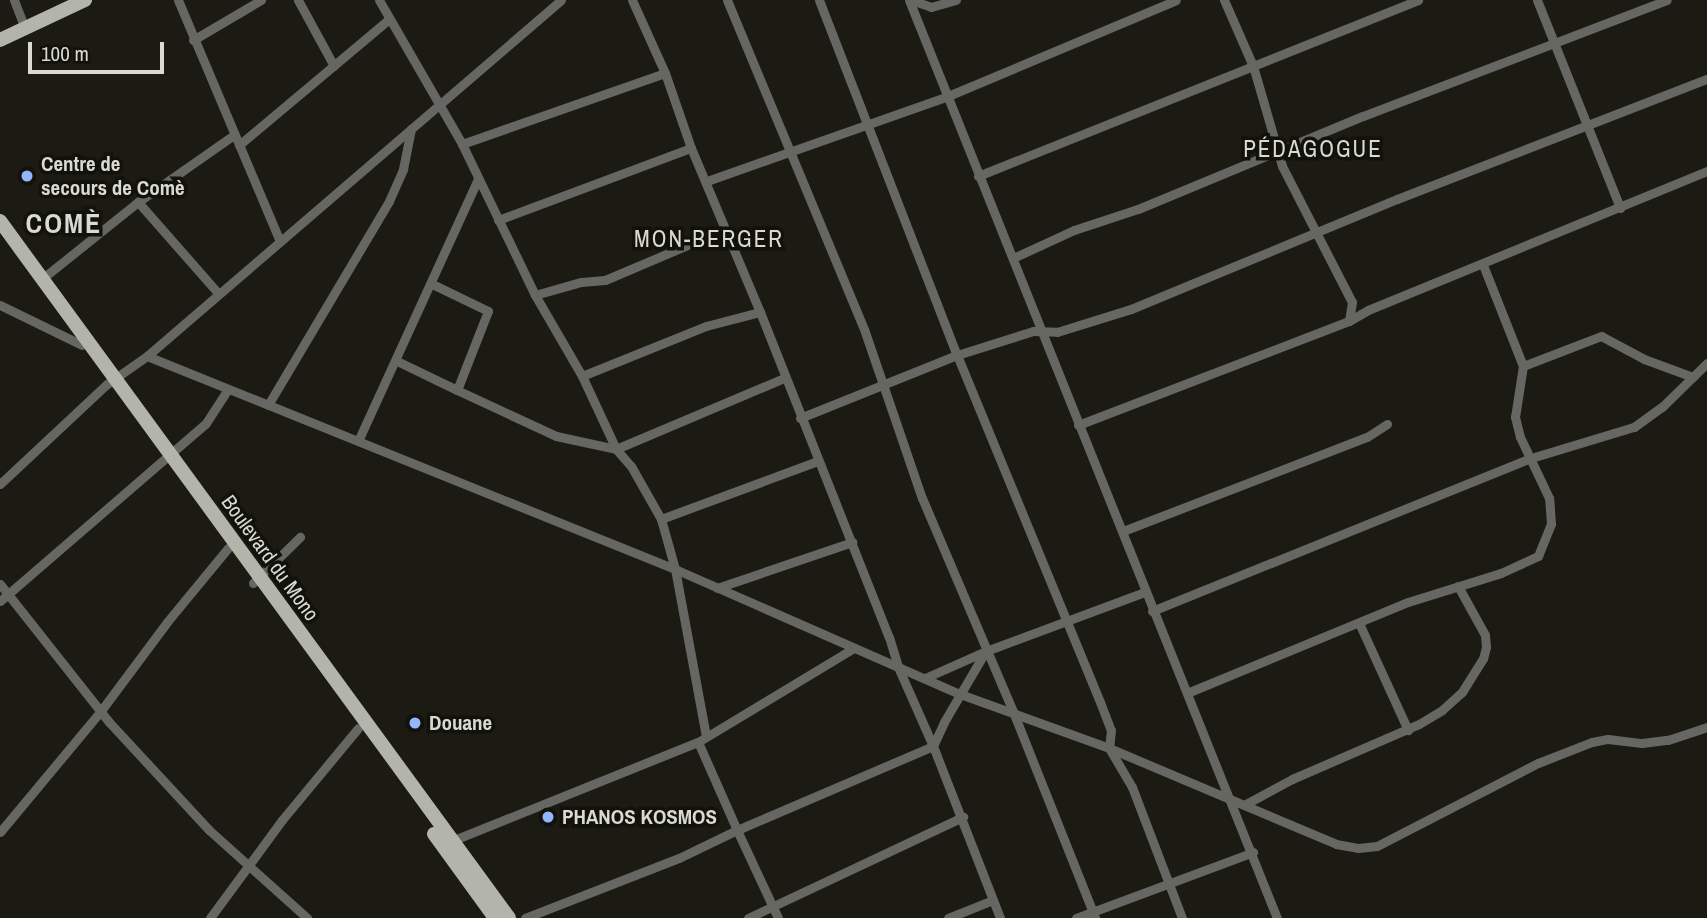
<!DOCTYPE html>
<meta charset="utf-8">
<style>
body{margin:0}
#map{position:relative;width:1707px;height:918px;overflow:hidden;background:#1b1b13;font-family:"Archivo Narrow",sans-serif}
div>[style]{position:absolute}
.minor>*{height:9px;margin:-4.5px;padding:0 4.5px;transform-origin:4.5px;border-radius:4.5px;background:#666762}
.primary>*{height:14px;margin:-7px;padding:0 7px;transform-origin:7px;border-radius:7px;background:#b3b5ab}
.dots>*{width:19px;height:19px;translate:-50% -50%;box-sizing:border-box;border:4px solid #12120a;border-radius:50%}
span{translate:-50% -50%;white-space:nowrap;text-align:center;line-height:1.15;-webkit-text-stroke:7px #12120a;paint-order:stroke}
.poi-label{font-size:21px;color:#d9dad4;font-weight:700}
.left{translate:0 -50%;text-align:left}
.street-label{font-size:21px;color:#d9dad4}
.neighbourhood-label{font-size:23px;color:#d9dad4;letter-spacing:2px}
.district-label{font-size:28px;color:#d9dad4;font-weight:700;letter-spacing:2px}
.scale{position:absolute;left:28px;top:42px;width:136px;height:32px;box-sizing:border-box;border:4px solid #d9dad4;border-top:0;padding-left:9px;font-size:21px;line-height:24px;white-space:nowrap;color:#d9dad4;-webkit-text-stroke:5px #12120a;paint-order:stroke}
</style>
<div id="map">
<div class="minor">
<i style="left:14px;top:0;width:31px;rotate:69deg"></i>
<i style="left:178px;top:0;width:259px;rotate:67.1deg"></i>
<i style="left:298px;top:0;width:75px;rotate:61.4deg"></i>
<i style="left:379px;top:0;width:166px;rotate:60deg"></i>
<i style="left:462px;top:144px;width:168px;rotate:64.2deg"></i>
<i style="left:535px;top:295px;width:94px;rotate:59.9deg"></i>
<i style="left:582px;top:376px;width:81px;rotate:65deg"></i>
<i style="left:616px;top:449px;width:23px;rotate:49deg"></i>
<i style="left:631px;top:466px;width:61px;rotate:60.5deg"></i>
<i style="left:661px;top:519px;width:52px;rotate:74.4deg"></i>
<i style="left:675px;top:569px;width:170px;rotate:79.5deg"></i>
<i style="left:632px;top:0;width:80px;rotate:65.7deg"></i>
<i style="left:665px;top:73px;width:79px;rotate:70.9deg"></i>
<i style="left:691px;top:148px;width:178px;rotate:67.2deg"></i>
<i style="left:760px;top:312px;width:350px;rotate:68.4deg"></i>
<i style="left:889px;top:637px;width:31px;rotate:73deg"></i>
<i style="left:898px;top:667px;width:86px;rotate:66.1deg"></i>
<i style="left:727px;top:0;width:356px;rotate:67.4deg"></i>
<i style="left:864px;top:329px;width:179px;rotate:71.1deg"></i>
<i style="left:922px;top:498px;width:235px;rotate:66.9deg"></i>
<i style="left:1014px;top:714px;width:219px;rotate:68.3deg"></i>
<i style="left:819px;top:0;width:381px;rotate:68.8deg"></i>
<i style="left:957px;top:355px;width:375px;rotate:67.6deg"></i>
<i style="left:1100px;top:702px;width:30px;rotate:69deg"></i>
<i style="left:1111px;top:730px;width:18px;rotate:96deg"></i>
<i style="left:1109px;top:748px;width:45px;rotate:59.5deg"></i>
<i style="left:1132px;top:787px;width:140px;rotate:69.1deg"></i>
<i style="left:909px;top:0;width:989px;rotate:68.16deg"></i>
<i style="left:911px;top:0;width:21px;rotate:19deg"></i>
<i style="left:931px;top:7px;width:26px;rotate:-16deg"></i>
<i style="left:1224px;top:0;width:72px;rotate:66.3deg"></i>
<i style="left:1253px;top:66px;width:104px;rotate:73.8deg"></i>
<i style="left:1282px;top:166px;width:153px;rotate:62.8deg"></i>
<i style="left:1352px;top:302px;width:19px;rotate:99deg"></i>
<i style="left:1537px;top:0;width:224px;rotate:68.2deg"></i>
<i style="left:193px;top:40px;width:79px;rotate:-30.5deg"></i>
<i style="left:462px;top:144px;width:215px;rotate:-19.3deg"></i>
<i style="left:239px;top:145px;width:196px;rotate:-40deg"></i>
<i style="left:978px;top:176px;width:474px;rotate:-21.8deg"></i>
<i style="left:707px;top:181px;width:256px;rotate:-19.4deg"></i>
<i style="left:948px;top:96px;width:247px;rotate:-22.8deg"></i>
<i style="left:138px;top:202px;width:121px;rotate:48.7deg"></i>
<i style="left:498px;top:220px;width:206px;rotate:-20.5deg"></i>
<i style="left:1013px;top:258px;width:67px;rotate:-24.7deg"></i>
<i style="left:1074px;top:230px;width:67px;rotate:-18.2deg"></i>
<i style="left:1138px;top:209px;width:243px;rotate:-22.5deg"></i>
<i style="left:1363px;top:116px;width:325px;rotate:-20.9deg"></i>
<i style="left:43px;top:278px;width:122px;rotate:-38.7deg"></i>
<i style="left:138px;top:202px;width:118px;rotate:-35deg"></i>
<i style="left:535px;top:295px;width:48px;rotate:-15.8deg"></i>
<i style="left:581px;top:282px;width:24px;rotate:-5deg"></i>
<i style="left:605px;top:280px;width:128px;rotate:-23deg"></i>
<i style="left:0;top:305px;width:91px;rotate:26deg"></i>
<i style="left:147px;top:356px;width:569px;rotate:21.97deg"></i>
<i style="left:675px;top:569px;width:311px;rotate:23.7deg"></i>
<i style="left:960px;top:694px;width:158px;rotate:19.9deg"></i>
<i style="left:1109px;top:748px;width:246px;rotate:22.9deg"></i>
<i style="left:1336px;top:844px;width:22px;rotate:10deg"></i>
<i style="left:1358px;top:848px;width:19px;rotate:-6deg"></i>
<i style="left:1377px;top:846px;width:181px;rotate:-27.3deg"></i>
<i style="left:1538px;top:763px;width:58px;rotate:-21.3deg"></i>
<i style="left:1592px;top:742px;width:16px;rotate:-11deg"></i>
<i style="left:1608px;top:739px;width:34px;rotate:7deg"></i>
<i style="left:1642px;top:743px;width:26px;rotate:-7deg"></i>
<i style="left:1668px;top:740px;width:41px;rotate:-18.4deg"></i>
<i style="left:397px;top:361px;width:67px;rotate:25.8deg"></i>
<i style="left:457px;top:390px;width:85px;rotate:-68.6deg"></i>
<i style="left:488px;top:311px;width:64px;rotate:-154.2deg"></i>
<i style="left:1523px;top:366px;width:84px;rotate:-21deg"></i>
<i style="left:1601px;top:336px;width:49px;rotate:28.1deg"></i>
<i style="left:1644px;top:359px;width:52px;rotate:20.2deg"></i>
<i style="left:582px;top:376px;width:134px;rotate:-22deg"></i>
<i style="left:706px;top:326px;width:56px;rotate:-14.5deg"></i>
<i style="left:457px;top:390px;width:109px;rotate:24.9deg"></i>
<i style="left:556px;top:436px;width:61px;rotate:12.2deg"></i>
<i style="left:616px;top:449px;width:182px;rotate:-22.9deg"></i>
<i style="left:268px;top:405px;width:237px;rotate:-59.3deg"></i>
<i style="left:389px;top:201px;width:35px;rotate:-66deg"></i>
<i style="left:403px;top:169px;width:41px;rotate:-78.7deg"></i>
<i style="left:800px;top:418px;width:169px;rotate:-21.9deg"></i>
<i style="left:957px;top:355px;width:80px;rotate:-17.5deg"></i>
<i style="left:1033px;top:331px;width:24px;rotate:2deg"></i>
<i style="left:1057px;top:332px;width:77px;rotate:-17.3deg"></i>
<i style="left:1131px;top:309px;width:288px;rotate:-22.5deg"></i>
<i style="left:1397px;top:199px;width:332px;rotate:-21.2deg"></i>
<i style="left:1078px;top:425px;width:290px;rotate:-21deg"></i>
<i style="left:1349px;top:321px;width:22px;rotate:-30deg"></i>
<i style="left:1368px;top:310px;width:366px;rotate:-22.3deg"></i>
<i style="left:358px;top:441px;width:288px;rotate:-65.4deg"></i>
<i style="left:0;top:484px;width:146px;rotate:-43.1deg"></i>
<i style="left:107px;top:384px;width:49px;rotate:-35deg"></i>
<i style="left:147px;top:356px;width:546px;rotate:-40.69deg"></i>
<i style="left:661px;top:519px;width:167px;rotate:-20.3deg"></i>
<i style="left:1123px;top:531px;width:261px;rotate:-21.1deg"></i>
<i style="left:1367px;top:437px;width:24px;rotate:-33deg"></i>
<i style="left:253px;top:583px;width:66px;rotate:-44.4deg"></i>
<i style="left:0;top:584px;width:176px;rotate:51.7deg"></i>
<i style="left:109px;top:722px;width:147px;rotate:47.2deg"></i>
<i style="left:209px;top:830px;width:132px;rotate:41.9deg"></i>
<i style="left:717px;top:588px;width:143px;rotate:-18.8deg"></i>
<i style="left:0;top:601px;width:272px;rotate:-40.8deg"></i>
<i style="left:206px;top:423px;width:38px;rotate:-57deg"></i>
<i style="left:1152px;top:611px;width:409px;rotate:-22deg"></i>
<i style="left:1531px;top:458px;width:108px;rotate:-16.8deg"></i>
<i style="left:1634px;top:427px;width:34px;rotate:-36deg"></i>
<i style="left:1662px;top:407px;width:63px;rotate:-44.4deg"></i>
<i style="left:1359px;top:623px;width:118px;rotate:65.4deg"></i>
<i style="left:925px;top:678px;width:67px;rotate:-23.9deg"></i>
<i style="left:986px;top:651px;width:170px;rotate:-20.4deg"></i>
<i style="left:1187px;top:693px;width:239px;rotate:-22.4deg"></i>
<i style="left:1408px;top:602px;width:97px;rotate:-17.3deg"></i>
<i style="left:1501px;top:573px;width:41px;rotate:-24.7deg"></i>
<i style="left:1538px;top:556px;width:35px;rotate:-68deg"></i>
<i style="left:1551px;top:524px;width:26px;rotate:-94deg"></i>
<i style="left:1549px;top:498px;width:68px;rotate:-115.4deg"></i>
<i style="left:1520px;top:437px;width:21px;rotate:-104deg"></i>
<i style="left:1515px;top:417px;width:52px;rotate:-81.1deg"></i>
<i style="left:1523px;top:366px;width:109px;rotate:-111.6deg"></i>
<i style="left:933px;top:746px;width:26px;rotate:-65deg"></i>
<i style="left:944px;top:722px;width:81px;rotate:-59.6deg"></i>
<i style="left:1244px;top:805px;width:55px;rotate:-28.4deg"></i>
<i style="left:1292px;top:779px;width:138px;rotate:-23.4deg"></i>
<i style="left:1419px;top:724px;width:27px;rotate:-31deg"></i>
<i style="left:1442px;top:710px;width:27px;rotate:-42deg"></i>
<i style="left:1462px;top:692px;width:39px;rotate:-58deg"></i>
<i style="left:1483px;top:659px;width:12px;rotate:-76deg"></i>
<i style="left:1486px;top:647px;width:12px;rotate:-95deg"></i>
<i style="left:1485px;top:635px;width:56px;rotate:-118.9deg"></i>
<i style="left:0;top:832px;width:156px;rotate:-50.2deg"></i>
<i style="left:100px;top:712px;width:112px;rotate:-53.3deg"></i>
<i style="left:167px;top:622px;width:96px;rotate:-50.5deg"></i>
<i style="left:449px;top:842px;width:268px;rotate:-21.9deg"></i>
<i style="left:698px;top:742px;width:182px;rotate:-31.1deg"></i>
<i style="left:210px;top:918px;width:122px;rotate:-53.7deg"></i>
<i style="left:282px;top:820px;width:119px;rotate:-50.4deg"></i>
<i style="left:525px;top:918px;width:165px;rotate:-21.3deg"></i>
<i style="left:679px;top:858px;width:64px;rotate:-25.8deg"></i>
<i style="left:737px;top:830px;width:96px;rotate:-113.9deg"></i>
<i style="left:748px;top:918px;width:238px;rotate:-25.2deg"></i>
<i style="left:778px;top:918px;width:97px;rotate:-115deg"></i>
<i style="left:737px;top:830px;width:213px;rotate:-23.2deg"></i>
<i style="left:933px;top:746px;width:185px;rotate:68.7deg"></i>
<i style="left:948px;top:918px;width:48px;rotate:-21.8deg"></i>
<i style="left:1076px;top:918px;width:189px;rotate:-20.4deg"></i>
</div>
<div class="primary">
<i style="left:0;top:40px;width:94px;rotate:-25.2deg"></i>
<i style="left:0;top:221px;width:863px;rotate:53.86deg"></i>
<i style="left:434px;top:834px;width:104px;rotate:54deg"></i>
</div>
<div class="dots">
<i style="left:27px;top:176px;background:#92b7fd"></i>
<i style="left:415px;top:723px;background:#92b7fd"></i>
<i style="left:548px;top:817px;background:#92b7fd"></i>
</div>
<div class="poi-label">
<span class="left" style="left:41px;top:176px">Centre de<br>secours de Comè</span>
<span class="left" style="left:429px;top:723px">Douane</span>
<span class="left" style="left:562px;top:817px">PHANOS KOSMOS</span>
</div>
<div class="street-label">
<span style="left:270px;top:558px;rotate:54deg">Boulevard du Mono</span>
</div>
<div class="neighbourhood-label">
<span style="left:1313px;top:149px">PÉDAGOGUE</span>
<span style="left:709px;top:239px">MON-BERGER</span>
</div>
<div class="district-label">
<span style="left:64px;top:223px">COMÈ</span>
</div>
<div class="scale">100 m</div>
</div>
